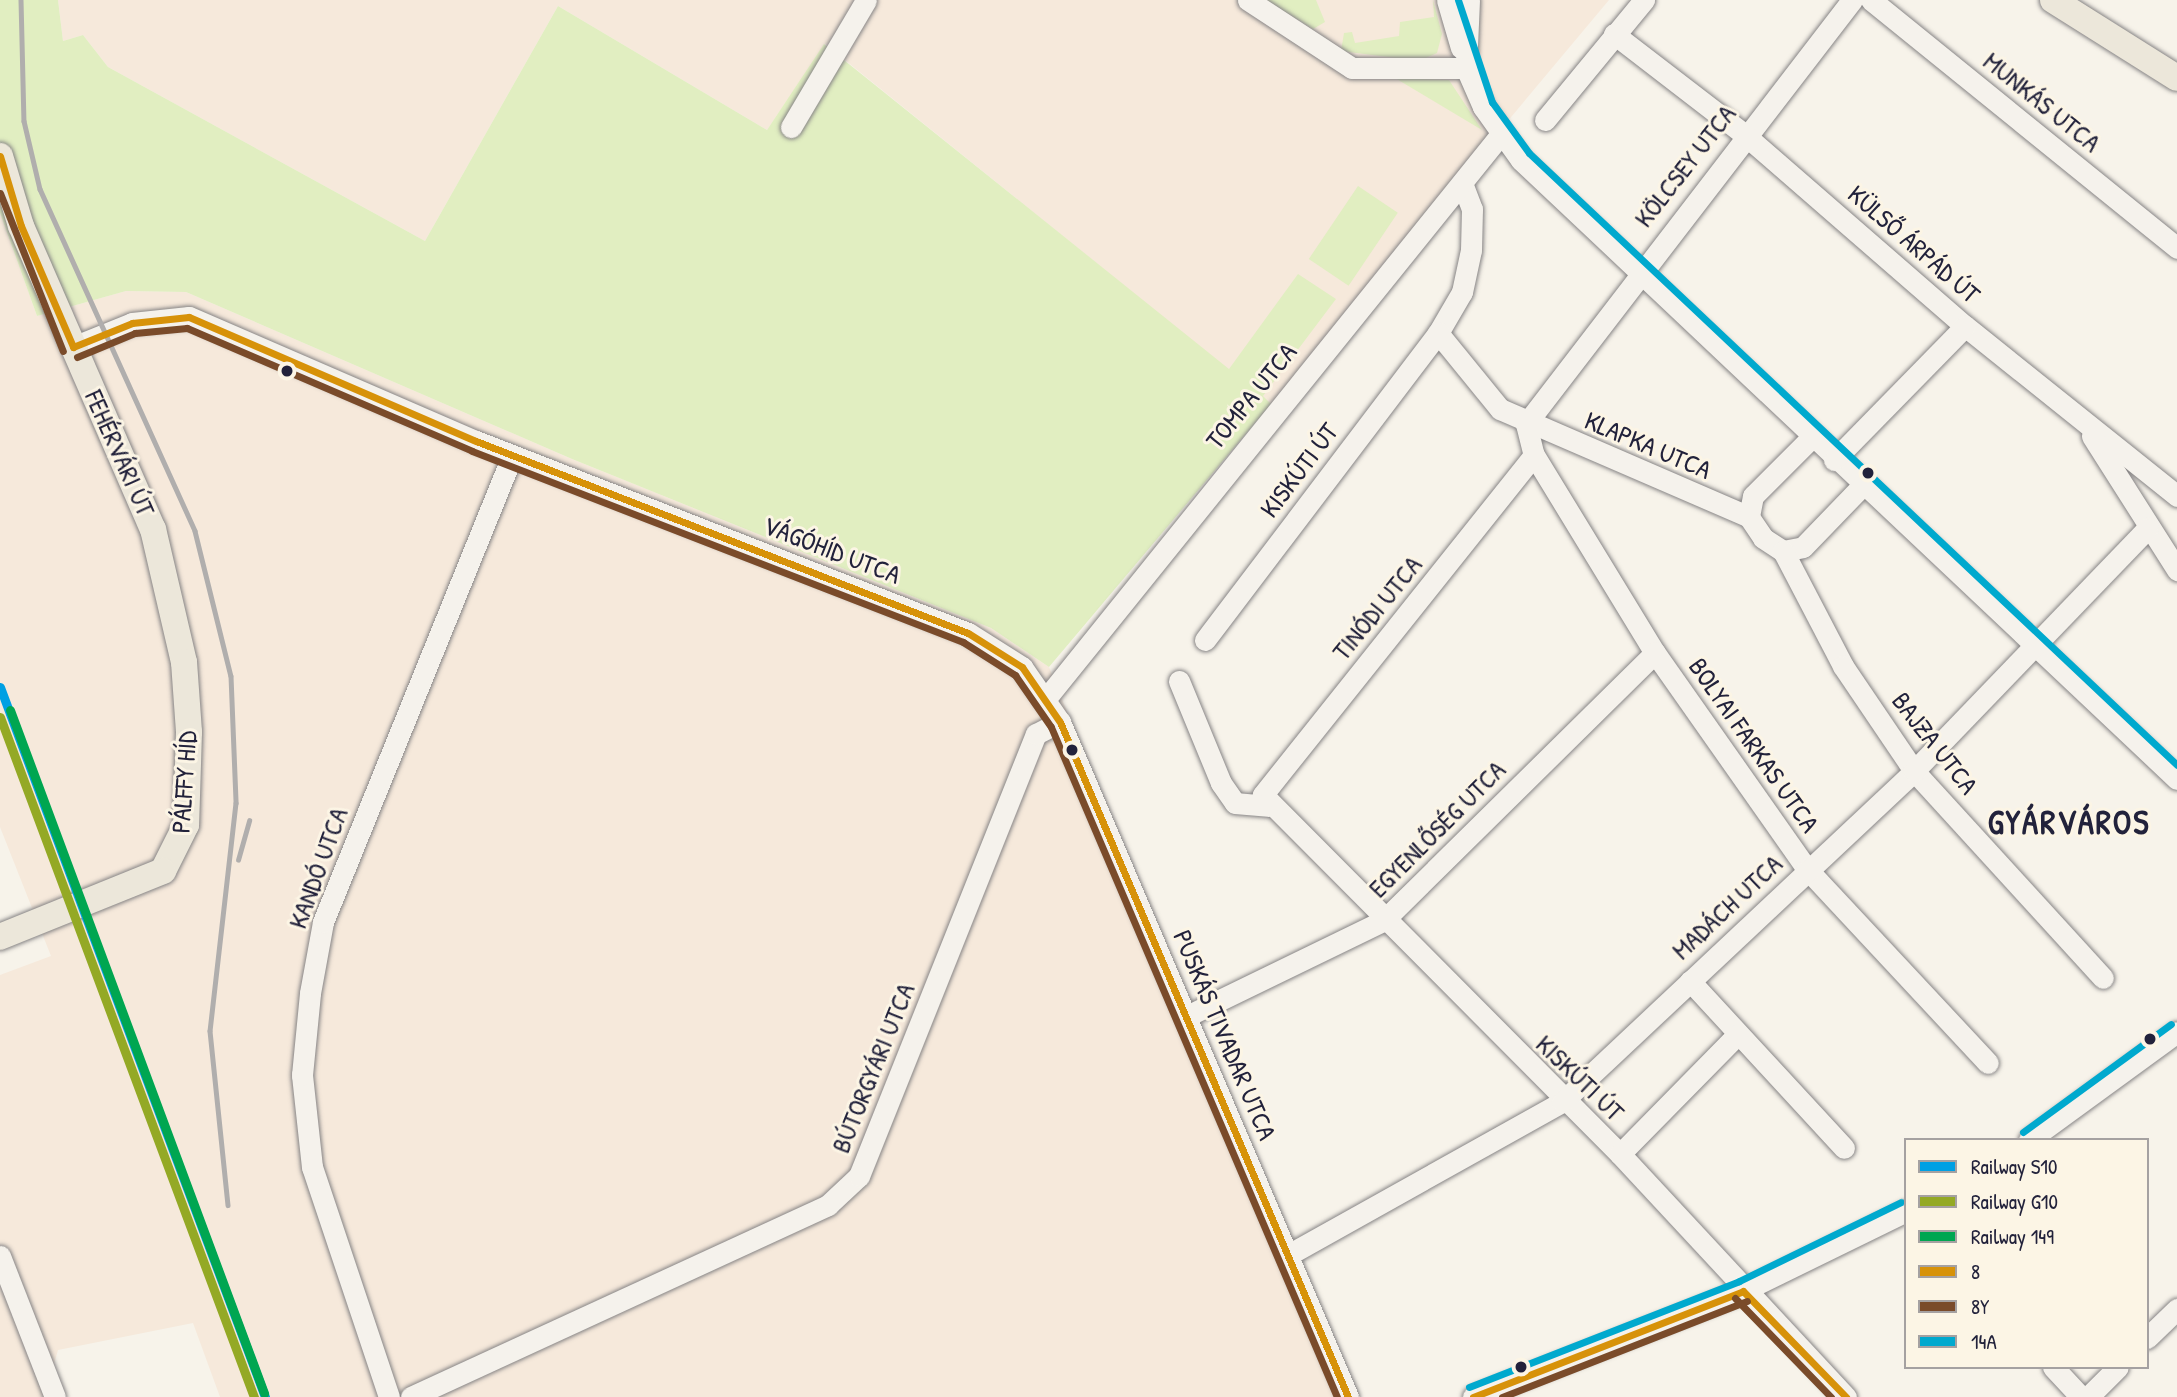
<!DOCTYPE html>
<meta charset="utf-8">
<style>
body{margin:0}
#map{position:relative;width:2177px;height:1397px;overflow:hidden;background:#f7f3ea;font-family:"Patrick Hand",sans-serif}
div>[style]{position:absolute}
.built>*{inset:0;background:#f6e9db}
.green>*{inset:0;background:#e1eec1;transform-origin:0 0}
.roads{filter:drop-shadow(0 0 2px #868485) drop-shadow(0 0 2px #868485)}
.minor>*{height:21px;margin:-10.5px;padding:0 10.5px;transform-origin:10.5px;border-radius:10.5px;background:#f5f2ec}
.major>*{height:26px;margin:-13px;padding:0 13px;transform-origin:13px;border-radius:13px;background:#ece7da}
.rail>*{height:4.5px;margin:-2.25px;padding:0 2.25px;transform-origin:2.25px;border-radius:2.25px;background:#b0aead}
.bus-1>*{height:7px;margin:-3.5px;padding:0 3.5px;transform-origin:3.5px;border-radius:3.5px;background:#d79209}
.bus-2>*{height:7px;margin:-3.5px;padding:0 3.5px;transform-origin:3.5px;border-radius:3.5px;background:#7a4b2a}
.bus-3>*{height:7px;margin:-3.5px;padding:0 3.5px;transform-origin:3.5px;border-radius:3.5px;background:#00a9ce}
.rail-1>*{height:9px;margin:-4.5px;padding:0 4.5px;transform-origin:4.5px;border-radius:4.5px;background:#00a0e3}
.rail-2>*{height:9px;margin:-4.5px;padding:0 4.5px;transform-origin:4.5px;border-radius:4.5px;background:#94a925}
.rail-3>*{height:9px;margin:-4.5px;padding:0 4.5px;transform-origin:4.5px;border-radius:4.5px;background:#00a651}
.dots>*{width:19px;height:19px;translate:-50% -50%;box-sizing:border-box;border:4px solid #fcf5e5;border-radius:50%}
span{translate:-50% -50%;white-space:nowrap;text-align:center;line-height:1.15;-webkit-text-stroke:6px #fcf5e5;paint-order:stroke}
.street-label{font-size:26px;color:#22223b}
.district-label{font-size:33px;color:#22223b;font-weight:700;letter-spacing:2px}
.legend{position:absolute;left:1904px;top:1138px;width:245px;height:231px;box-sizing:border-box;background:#fcf5e5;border:2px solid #a5a1a1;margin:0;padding:9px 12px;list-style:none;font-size:21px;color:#22223b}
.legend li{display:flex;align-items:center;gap:14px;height:35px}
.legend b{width:35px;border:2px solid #a5a1a1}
</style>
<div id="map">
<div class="built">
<i style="clip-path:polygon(58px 0,1609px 0,1271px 404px,825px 44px,767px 130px,558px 6px,425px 241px,108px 67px,83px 35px,63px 41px)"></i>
<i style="clip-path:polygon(0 213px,37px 316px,126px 291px,186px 292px,572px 459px,991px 628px,1049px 667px,1344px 1397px,220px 1397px,193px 1323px,58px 1350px,45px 1397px,0 1397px,0 975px,51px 956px,0 827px)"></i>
</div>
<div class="green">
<i style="clip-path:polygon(0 0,58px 0,63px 41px,83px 35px,108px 67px,425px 241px,558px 6px,767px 130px,824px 44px,1229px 369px,1298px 274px,1336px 299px,1263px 396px,1271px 404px,1049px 667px,991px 628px,572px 459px,186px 292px,126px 291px,37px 316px,0 213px)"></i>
<i style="clip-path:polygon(1266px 0,1316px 0,1325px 22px,1313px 29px)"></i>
<i style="clip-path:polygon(1433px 0,1442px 34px,1437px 53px,1419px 61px,1341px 51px,1344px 33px,1352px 32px,1355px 43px,1399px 36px,1400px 22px,1434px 17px)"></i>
<i style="clip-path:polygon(1395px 78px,1449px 80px,1482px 130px)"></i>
<i style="left:1358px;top:186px;width:48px;height:88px;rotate:34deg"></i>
</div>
<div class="roads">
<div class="minor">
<i style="left:1248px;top:0;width:124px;rotate:33.2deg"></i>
<i style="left:1352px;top:68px;width:114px"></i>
<i style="left:1447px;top:0;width:50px;rotate:73.7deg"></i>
<i style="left:1469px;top:0;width:68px;rotate:92.5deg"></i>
<i style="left:1466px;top:68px;width:43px;rotate:66.4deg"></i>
<i style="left:1483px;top:107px;width:65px;rotate:54.4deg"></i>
<i style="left:1521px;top:160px;width:902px;rotate:43.34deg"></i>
<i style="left:1852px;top:0;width:535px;rotate:127.56deg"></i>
<i style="left:1526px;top:424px;width:32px;rotate:76deg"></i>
<i style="left:1534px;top:455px;width:232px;rotate:58.6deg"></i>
<i style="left:1655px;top:653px;width:264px;rotate:54.9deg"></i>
<i style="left:1807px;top:869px;width:265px;rotate:47deg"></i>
<i style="left:1871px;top:0;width:394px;rotate:39deg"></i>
<i style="left:1614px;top:34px;width:165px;rotate:37.6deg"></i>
<i style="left:1745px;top:135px;width:291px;rotate:41deg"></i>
<i style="left:1965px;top:326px;width:272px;rotate:38.7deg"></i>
<i style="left:1545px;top:120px;width:156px;rotate:-50.5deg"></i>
<i style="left:791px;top:127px;width:147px;rotate:-59.4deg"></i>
<i style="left:1462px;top:183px;width:28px;rotate:69deg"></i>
<i style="left:1472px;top:209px;width:41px;rotate:91.4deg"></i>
<i style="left:1471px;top:250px;width:43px;rotate:102.1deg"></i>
<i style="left:1462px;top:292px;width:48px;rotate:120.3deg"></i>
<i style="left:1438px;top:333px;width:98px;rotate:50.8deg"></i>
<i style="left:1500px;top:409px;width:271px;rotate:23.4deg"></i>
<i style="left:73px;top:347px;width:64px;rotate:-22.1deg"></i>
<i style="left:132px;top:323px;width:57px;rotate:-6deg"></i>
<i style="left:189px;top:317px;width:313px;rotate:23.4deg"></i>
<i style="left:476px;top:441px;width:528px;rotate:21.32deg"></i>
<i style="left:968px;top:633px;width:64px;rotate:32.2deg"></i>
<i style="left:1022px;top:667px;width:67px;rotate:55.4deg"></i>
<i style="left:1060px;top:722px;width:734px;rotate:66.89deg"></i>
<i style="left:2092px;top:436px;width:159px;rotate:57.6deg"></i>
<i style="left:1811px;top:438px;width:82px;rotate:135deg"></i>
<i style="left:1753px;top:496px;width:21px;rotate:101deg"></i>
<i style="left:1749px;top:517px;width:25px;rotate:56deg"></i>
<i style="left:1763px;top:538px;width:24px;rotate:33deg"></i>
<i style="left:1783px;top:551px;width:20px;rotate:-11deg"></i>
<i style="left:1803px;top:547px;width:83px;rotate:-46deg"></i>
<i style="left:1534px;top:455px;width:435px;rotate:128.6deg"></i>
<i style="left:1263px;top:795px;width:506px;rotate:45.16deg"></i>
<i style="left:1620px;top:1154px;width:332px;rotate:47.1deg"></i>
<i style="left:1834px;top:460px;width:187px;rotate:-45.6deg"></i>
<i style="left:1783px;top:551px;width:130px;rotate:62.4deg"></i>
<i style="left:1843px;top:666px;width:127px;rotate:55.9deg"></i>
<i style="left:1914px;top:771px;width:280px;rotate:47.6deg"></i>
<i style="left:1205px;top:640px;width:385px;rotate:-52.8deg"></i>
<i style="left:1179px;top:681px;width:110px;rotate:67.6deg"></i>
<i style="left:1221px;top:783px;width:24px;rotate:55deg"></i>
<i style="left:1235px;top:803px;width:33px;rotate:5deg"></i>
<i style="left:1048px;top:696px;width:722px;rotate:-51.13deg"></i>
<i style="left:1690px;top:981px;width:227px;rotate:47.3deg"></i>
<i style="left:1187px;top:1016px;width:218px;rotate:-25.9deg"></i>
<i style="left:1383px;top:921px;width:382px;rotate:-44.6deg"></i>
<i style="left:2029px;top:1140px;width:183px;rotate:-36.1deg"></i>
<i style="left:1620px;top:1154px;width:167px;rotate:-45.5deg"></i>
<i style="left:1288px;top:1255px;width:314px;rotate:-29.2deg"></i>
<i style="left:1562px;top:1102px;width:483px;rotate:-43.2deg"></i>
<i style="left:1914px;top:771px;width:337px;rotate:-46.1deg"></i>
<i style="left:0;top:1256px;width:151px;rotate:68.7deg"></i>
<i style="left:2147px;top:1338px;width:42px;rotate:-44deg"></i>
<i style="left:2053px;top:1367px;width:41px;rotate:47deg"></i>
<i style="left:389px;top:1397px;width:243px;rotate:-108.5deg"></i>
<i style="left:312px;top:1167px;width:93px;rotate:-96.2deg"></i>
<i style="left:302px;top:1075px;width:82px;rotate:-84.4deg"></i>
<i style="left:310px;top:993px;width:72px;rotate:-79.6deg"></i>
<i style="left:323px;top:922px;width:503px;rotate:-67.92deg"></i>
<i style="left:411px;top:1397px;width:459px;rotate:-24.7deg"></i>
<i style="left:828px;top:1205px;width:42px;rotate:-43.1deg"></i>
<i style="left:859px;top:1176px;width:476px;rotate:-68.2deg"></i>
<i style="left:1036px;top:734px;width:27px;rotate:-27deg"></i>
<i style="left:1473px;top:1397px;width:290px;rotate:-21.4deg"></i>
<i style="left:1743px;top:1291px;width:182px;rotate:-26.1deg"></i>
<i style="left:2088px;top:1397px;width:42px;rotate:-45deg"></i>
</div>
<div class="major">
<i style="left:2053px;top:0;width:146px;rotate:32.2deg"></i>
<i style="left:0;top:156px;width:73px;rotate:73.3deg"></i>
<i style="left:21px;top:226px;width:331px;rotate:66.5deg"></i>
<i style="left:153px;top:529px;width:137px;rotate:76.9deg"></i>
<i style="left:184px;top:662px;width:70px;rotate:85.9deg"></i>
<i style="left:189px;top:732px;width:93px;rotate:91.8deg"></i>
<i style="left:186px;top:825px;width:51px;rotate:116.6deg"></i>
<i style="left:163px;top:871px;width:176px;rotate:158deg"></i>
</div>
</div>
<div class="rail">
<i style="left:21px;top:0;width:121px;rotate:88.6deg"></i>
<i style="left:24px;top:121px;width:70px;rotate:76.8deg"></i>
<i style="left:40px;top:189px;width:375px;rotate:65.6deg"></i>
<i style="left:195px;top:531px;width:149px;rotate:76.1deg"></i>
<i style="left:231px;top:676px;width:127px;rotate:87.7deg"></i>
<i style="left:236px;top:803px;width:229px;rotate:96.5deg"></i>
<i style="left:210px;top:1031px;width:175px;rotate:84.1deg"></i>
<i style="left:238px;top:860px;width:41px;rotate:-74.2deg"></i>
</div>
<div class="bus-1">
<i style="left:0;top:156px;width:73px;rotate:73.3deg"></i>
<i style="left:21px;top:226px;width:132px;rotate:66.7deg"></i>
<i style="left:73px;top:347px;width:64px;rotate:-22.1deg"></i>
<i style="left:132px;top:323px;width:57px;rotate:-6deg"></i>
<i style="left:189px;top:317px;width:313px;rotate:23.4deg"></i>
<i style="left:476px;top:441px;width:528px;rotate:21.32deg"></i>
<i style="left:968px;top:633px;width:64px;rotate:32.2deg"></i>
<i style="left:1022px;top:667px;width:67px;rotate:55.4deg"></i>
<i style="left:1060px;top:722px;width:734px;rotate:66.89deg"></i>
<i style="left:1743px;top:1291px;width:148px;rotate:45.8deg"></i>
<i style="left:1473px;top:1397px;width:290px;rotate:-21.4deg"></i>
</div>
<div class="bus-2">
<i style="left:0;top:193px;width:170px;rotate:68.3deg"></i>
<i style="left:77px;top:357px;width:63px;rotate:-22.5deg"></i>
<i style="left:135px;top:333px;width:52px;rotate:-5.5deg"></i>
<i style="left:187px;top:328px;width:310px;rotate:23.3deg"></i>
<i style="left:472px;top:451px;width:527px;rotate:21.26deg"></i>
<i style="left:963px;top:642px;width:62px;rotate:32.4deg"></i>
<i style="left:1015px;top:675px;width:63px;rotate:55.3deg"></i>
<i style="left:1051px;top:727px;width:728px;rotate:66.88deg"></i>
<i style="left:1735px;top:1298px;width:138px;rotate:45.9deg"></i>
<i style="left:1502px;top:1397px;width:263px;rotate:-21.4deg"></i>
</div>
<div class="bus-3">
<i style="left:1458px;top:0;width:108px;rotate:71.6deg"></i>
<i style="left:1492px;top:102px;width:63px;rotate:54deg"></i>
<i style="left:1529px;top:153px;width:891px;rotate:43.36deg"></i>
<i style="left:2023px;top:1132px;width:183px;rotate:-36.1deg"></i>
<i style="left:1469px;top:1387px;width:290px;rotate:-21.4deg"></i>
<i style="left:1739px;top:1281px;width:180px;rotate:-26deg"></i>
</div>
<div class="rail-1">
<i style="left:0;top:687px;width:758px;rotate:69.53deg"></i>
</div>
<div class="rail-2">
<i style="left:0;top:717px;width:726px;rotate:69.52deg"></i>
</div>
<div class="rail-3">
<i style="left:10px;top:710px;width:729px;rotate:69.6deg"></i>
</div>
<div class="dots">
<i style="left:287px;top:371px;background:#22223b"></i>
<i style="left:1868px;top:473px;background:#22223b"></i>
<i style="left:1072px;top:750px;background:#22223b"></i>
<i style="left:2150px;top:1039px;background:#22223b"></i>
<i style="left:1521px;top:1367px;background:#22223b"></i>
</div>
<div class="street-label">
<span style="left:2042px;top:102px;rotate:39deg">MUNKÁS UTCA</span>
<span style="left:1685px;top:166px;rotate:-52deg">KÖLCSEY UTCA</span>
<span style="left:1914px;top:244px;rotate:41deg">KÜLSŐ ÁRPÁD ÚT</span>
<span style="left:1251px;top:396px;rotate:-51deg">TOMPA UTCA</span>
<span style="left:1648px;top:445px;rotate:23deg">KLAPKA UTCA</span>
<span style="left:120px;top:453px;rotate:66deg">FEHÉRVÁRI ÚT</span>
<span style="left:1299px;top:470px;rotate:-53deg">KISKÚTI ÚT</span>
<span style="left:832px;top:550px;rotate:21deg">VÁGÓHÍD UTCA</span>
<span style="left:1377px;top:608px;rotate:-51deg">TINÓDI UTCA</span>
<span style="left:1935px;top:743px;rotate:52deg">BAJZA UTCA</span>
<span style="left:1754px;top:745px;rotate:55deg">BOLYAI FARKAS UTCA</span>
<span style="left:184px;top:782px;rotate:-86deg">PÁLFFY HÍD</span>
<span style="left:1437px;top:829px;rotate:-45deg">EGYENLŐSÉG UTCA</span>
<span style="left:318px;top:868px;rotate:-70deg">KANDÓ UTCA</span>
<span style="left:1727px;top:907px;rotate:-43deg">MADÁCH UTCA</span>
<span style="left:1225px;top:1035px;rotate:67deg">PUSKÁS TIVADAR UTCA</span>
<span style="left:873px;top:1068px;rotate:-68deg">BÚTORGYÁRI UTCA</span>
<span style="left:1580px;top:1078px;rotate:44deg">KISKÚTI ÚT</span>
</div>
<div class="district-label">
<span style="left:2069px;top:823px">GYÁRVÁROS</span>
</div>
<ul class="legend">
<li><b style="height:9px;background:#00a0e3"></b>Railway S10</li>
<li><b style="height:9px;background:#94a925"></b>Railway G10</li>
<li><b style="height:9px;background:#00a651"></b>Railway 149</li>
<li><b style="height:9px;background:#d79209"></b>8</li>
<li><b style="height:9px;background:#7a4b2a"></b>8Y</li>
<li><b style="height:9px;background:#00a9ce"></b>14A</li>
</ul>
</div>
